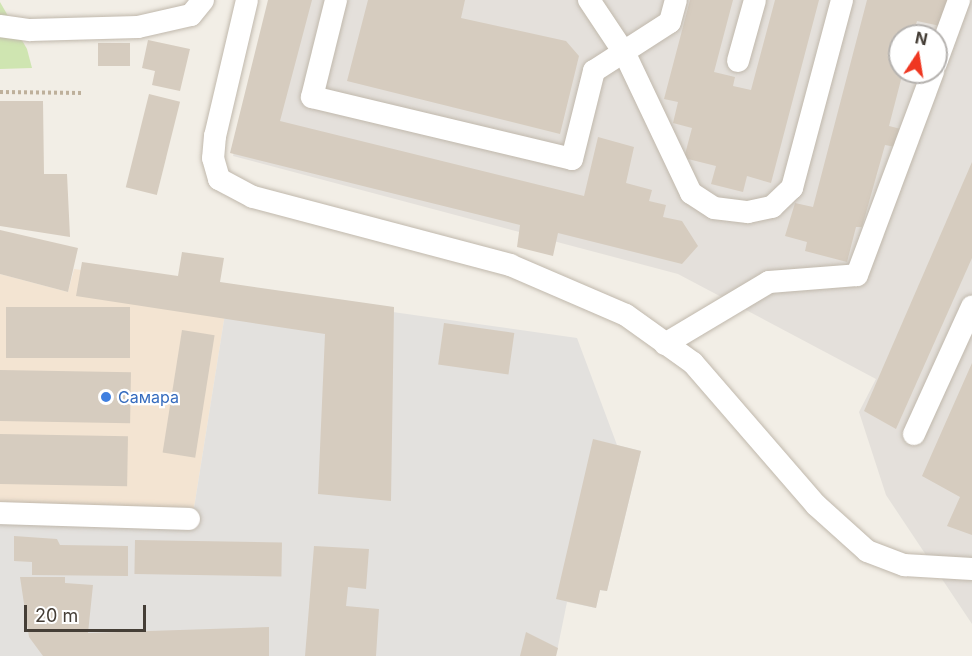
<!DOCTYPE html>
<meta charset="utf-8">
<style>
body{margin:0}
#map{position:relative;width:972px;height:656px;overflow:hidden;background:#f2eee6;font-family:Inter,sans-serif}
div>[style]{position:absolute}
.commercial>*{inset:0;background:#f3e4d2}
.industrial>*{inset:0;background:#e4e0db}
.green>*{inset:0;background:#cfe5b1}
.parking>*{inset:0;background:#e3e1de}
.building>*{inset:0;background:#d6ccbf;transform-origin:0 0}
.path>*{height:4px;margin-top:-2px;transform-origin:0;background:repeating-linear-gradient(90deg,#beb09b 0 3px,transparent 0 6px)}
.roads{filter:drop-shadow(0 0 2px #c0b8ac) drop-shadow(0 0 2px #c0b8ac)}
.service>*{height:22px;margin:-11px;padding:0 11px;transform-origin:11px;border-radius:11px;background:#fff}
.dots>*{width:16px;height:16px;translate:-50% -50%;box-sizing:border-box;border:3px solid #fff;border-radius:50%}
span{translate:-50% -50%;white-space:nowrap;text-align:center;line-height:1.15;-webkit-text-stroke:4.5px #fff;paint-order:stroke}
.shop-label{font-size:16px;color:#366cbe}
.left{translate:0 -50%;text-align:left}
.north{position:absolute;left:888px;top:24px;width:60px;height:60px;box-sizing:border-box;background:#fff;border:2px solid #b5b2af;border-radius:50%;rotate:12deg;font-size:16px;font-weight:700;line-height:24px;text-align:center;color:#453e36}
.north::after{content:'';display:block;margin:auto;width:21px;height:27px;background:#ef3721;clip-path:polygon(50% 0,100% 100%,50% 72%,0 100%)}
.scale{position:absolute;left:24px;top:605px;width:122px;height:27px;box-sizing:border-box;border:3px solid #453e36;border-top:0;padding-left:8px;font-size:18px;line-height:21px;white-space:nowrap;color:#453e36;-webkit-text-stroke:4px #fff;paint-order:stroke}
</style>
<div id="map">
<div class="commercial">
<i style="clip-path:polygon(74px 269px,229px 289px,194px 508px,0 503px,0 274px,68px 292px)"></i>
</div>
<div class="industrial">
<i style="clip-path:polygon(evenodd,272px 0,972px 0,972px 624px,886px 495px,859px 412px,876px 379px,678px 274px,233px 156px,272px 0,900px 36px,936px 36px,936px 72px,900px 72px,900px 36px)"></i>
</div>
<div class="green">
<i style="clip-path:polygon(0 2px,27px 49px,32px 68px,0 69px)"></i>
</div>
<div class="parking">
<i style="clip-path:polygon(229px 289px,577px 338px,617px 445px,641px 451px,607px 591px,600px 590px,596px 608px,567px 602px,556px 656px,0 656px,0 503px,194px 508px)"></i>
</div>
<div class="building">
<i style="clip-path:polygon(268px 0,312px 0,280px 121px,584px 196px,598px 137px,634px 147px,626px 183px,652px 190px,649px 201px,666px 205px,663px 217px,682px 221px,698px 246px,682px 264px,558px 233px,553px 256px,517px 247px,520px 225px,230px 153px)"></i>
<i style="clip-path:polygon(368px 0,465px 0,461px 18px,566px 41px,579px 56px,560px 134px,347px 81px)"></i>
<i style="clip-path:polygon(690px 0,733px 0,714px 72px,735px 77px,733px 86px,751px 90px,775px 0,819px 0,771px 183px,747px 176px,743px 192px,711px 184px,716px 166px,684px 158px,692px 128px,673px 123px,678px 102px,664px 99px)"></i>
<i style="clip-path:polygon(867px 0,953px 0,945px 27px,917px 21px,913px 36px,900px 36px,900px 72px,903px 72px,889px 126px,905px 130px,901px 148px,885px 145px,862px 227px,856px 227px,847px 262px,805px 251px,807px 242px,785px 236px,795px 203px,813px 207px)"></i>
<i style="clip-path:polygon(148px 40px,190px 49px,180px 91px,152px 85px,155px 71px,142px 68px)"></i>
<i style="left:98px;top:43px;width:32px;height:23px"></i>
<i style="left:149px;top:94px;width:32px;height:96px;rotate:14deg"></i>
<i style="clip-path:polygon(0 101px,43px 101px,44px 174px,67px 174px,70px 237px,0 226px)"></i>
<i style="clip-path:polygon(972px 162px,972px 258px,896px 429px,864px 411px)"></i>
<i style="clip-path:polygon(0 230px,78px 248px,68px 292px,0 274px)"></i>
<i style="clip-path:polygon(182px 252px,224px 258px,220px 282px,394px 307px,391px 501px,318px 494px,325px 334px,76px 296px,82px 262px,178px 276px)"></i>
<i style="left:6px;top:307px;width:124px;height:51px"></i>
<i style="left:444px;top:323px;width:71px;height:42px;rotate:8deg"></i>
<i style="left:182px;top:330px;width:33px;height:124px;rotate:9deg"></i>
<i style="clip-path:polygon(972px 363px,972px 535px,947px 526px,960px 497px,922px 476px)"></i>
<i style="left:0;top:370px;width:131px;height:51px;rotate:1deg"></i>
<i style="left:0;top:434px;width:128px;height:50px;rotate:1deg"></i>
<i style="clip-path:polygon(593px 439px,641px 451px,607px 591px,600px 590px,596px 608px,556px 599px)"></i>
<i style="clip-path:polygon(14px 536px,57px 539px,60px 545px,128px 546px,128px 576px,32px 575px,32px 562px,14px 561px)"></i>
<i style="left:135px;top:540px;width:147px;height:34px;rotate:1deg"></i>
<i style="clip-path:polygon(314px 546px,369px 549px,366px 589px,348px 587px,346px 606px,379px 609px,376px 656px,305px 656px)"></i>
<i style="clip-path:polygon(20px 577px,65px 577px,65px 583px,93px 585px,88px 633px,269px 627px,269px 656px,43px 656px,29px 637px)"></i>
<i style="clip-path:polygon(526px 632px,558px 648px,556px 656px,520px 656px)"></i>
</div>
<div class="path">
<i style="left:0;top:92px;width:83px;rotate:0.7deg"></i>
</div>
<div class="roads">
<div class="service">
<i style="left:247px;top:0;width:140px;rotate:103.2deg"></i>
<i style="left:215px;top:136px;width:22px;rotate:95deg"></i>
<i style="left:213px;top:158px;width:22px;rotate:74deg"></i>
<i style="left:219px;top:179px;width:38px;rotate:28deg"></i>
<i style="left:253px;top:197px;width:266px;rotate:14.8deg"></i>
<i style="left:510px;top:265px;width:126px;rotate:23.3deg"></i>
<i style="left:626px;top:315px;width:82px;rotate:35.6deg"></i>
<i style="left:693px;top:363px;width:188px;rotate:49.1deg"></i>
<i style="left:816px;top:505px;width:69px;rotate:42deg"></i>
<i style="left:867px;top:551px;width:40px;rotate:21deg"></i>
<i style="left:904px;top:565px;width:68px;rotate:3.4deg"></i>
<i style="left:336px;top:0;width:100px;rotate:103.9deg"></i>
<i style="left:312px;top:97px;width:267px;rotate:13.4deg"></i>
<i style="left:572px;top:159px;width:91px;rotate:-76deg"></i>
<i style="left:594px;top:71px;width:90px;rotate:-32.8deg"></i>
<i style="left:670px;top:22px;width:23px;rotate:-75deg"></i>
<i style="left:589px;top:0;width:65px;rotate:56.3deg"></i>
<i style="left:625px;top:54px;width:154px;rotate:64.6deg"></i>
<i style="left:691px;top:193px;width:27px;rotate:33deg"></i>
<i style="left:714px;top:208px;width:34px;rotate:7deg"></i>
<i style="left:748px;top:212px;width:25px;rotate:-12deg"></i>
<i style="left:772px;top:207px;width:28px;rotate:-44deg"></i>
<i style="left:792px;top:188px;width:195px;rotate:-75.1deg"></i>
<i style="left:0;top:26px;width:30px;rotate:8deg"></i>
<i style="left:30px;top:30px;width:108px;rotate:-1.6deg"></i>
<i style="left:138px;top:27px;width:54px;rotate:-12.8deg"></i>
<i style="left:191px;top:15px;width:19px;rotate:-51deg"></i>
<i style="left:738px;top:61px;width:63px;rotate:-74.4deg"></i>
<i style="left:936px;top:63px;width:67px;rotate:-69.9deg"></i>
<i style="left:665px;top:344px;width:121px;rotate:-30.8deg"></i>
<i style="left:769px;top:282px;width:88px;rotate:-4.5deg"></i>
<i style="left:857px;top:275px;width:217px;rotate:-69.5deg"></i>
<i style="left:914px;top:434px;width:140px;rotate:-65.5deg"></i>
<i style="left:0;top:513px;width:189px;rotate:1.8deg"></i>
</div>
</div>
<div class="dots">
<i style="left:106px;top:397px;background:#3f7fe0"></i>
</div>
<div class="shop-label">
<span class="left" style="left:118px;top:397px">Самара</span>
</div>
<div class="north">N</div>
<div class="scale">20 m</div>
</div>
